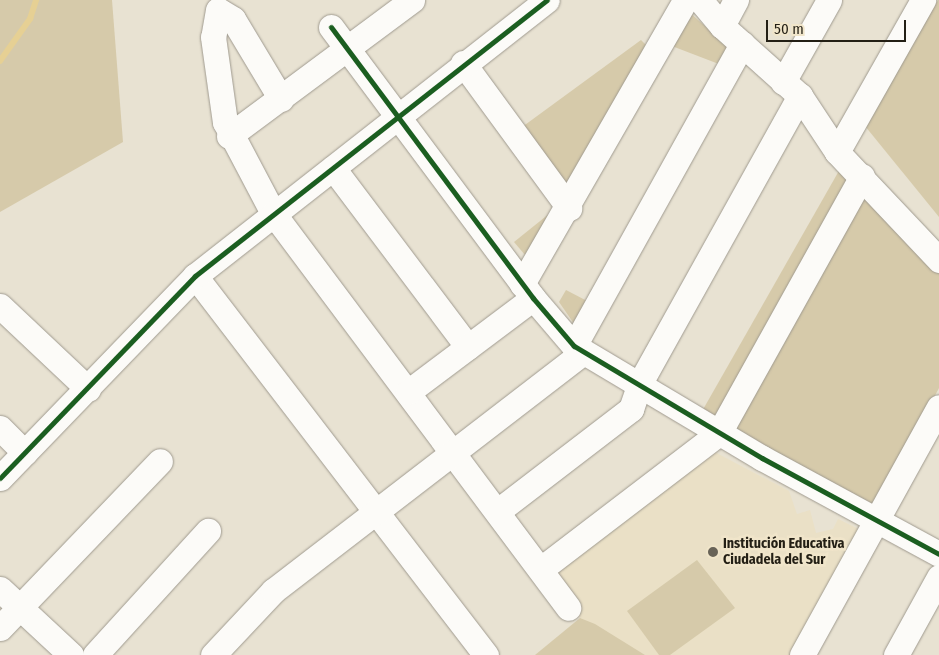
<!DOCTYPE html>
<meta charset="utf-8">
<style>
body{margin:0}
#map{position:relative;width:939px;height:655px;overflow:hidden;background:#e8e2d2;font-family:"Fira Sans Condensed",sans-serif}
div>[style]{position:absolute}
.built>*{inset:0;background:#eae0c6}
.green>*{inset:0;background:#d6caaa}
.stream>*{height:5.5px;margin:-2.75px;padding:0 2.75px;transform-origin:2.75px;border-radius:2.75px;background:#e6d094}
.roads{filter:drop-shadow(0 0 1px #9f9a8f) drop-shadow(0 0 1px #9f9a8f)}
.minor>*{height:25px;margin:-12.5px;padding:0 12.5px;transform-origin:12.5px;border-radius:12.5px;background:#fcfbf8}
.cycleway>*{height:5px;margin:-2.5px;padding:0 2.5px;transform-origin:2.5px;border-radius:2.5px;background:#1b5e20}
.dots>*{width:14px;height:14px;translate:-50% -50%;box-sizing:border-box;border:2px solid #f0e5ca;border-radius:50%}
span{translate:-50% -50%;white-space:nowrap;text-align:center;line-height:1.15;-webkit-text-stroke:5px #f0e5ca;paint-order:stroke}
.poi-label{font-size:14px;color:#231f15;font-weight:700}
.left{translate:0 -50%;text-align:left}
.scale{position:absolute;left:766px;top:20px;width:140px;height:22px;box-sizing:border-box;border:2px solid #231f15;border-top:0;padding-left:6px;font-size:15px;line-height:18px;white-space:nowrap;color:#231f15;-webkit-text-stroke:4px #f0e5ca;paint-order:stroke}
</style>
<div id="map">
<div class="built">
<i style="clip-path:polygon(707px 448px,789px 491px,797px 514px,810px 510px,816px 533px,833px 529px,838px 519px,865px 532px,797px 655px,645px 655px,580px 618px,547px 571px)"></i>
</div>
<div class="green">
<i style="clip-path:polygon(0 0,112px 0,123px 142px,0 212px)"></i>
<i style="clip-path:polygon(938px 0,939px 0,939px 217px,865px 126px)"></i>
<i style="clip-path:polygon(689px 12px,731px 49px,724px 66px,664px 43px)"></i>
<i style="clip-path:polygon(641px 40px,650px 49px,569px 193px,518px 130px)"></i>
<i style="clip-path:polygon(840px 169px,939px 272px,939px 388px,877px 506px,701px 413px)"></i>
<i style="clip-path:polygon(560px 205px,531px 262px,514px 242px)"></i>
<i style="clip-path:polygon(566px 290px,591px 303px,577px 328px,559px 302px)"></i>
<i style="clip-path:polygon(697px 560px,735px 608px,670px 655px,659px 655px,627px 611px)"></i>
<i style="clip-path:polygon(580px 618px,595px 624px,645px 655px,535px 655px)"></i>
</div>
<div class="stream">
<i style="left:0;top:61px;width:52px;rotate:-54.5deg"></i>
<i style="left:30px;top:19px;width:20px;rotate:-72deg"></i>
</div>
<div class="roads">
<div class="minor">
<i style="left:700px;top:0;width:34px;rotate:50deg"></i>
<i style="left:722px;top:26px;width:105px;rotate:41.9deg"></i>
<i style="left:800px;top:96px;width:67px;rotate:56.5deg"></i>
<i style="left:837px;top:152px;width:149px;rotate:46.6deg"></i>
<i style="left:722px;top:26px;width:30px;rotate:-62deg"></i>
<i style="left:331px;top:27px;width:338px;rotate:53.3deg"></i>
<i style="left:533px;top:298px;width:63px;rotate:49.5deg"></i>
<i style="left:574px;top:346px;width:219px;rotate:30.8deg"></i>
<i style="left:762px;top:458px;width:201px;rotate:28.5deg"></i>
<i style="left:463px;top:63px;width:180px;rotate:53.8deg"></i>
<i style="left:783px;top:82px;width:94px;rotate:-60.7deg"></i>
<i style="left:281px;top:99px;width:93px;rotate:-121deg"></i>
<i style="left:233px;top:19px;width:17px;rotate:-149deg"></i>
<i style="left:218px;top:10px;width:27px;rotate:100deg"></i>
<i style="left:213px;top:37px;width:86px;rotate:82deg"></i>
<i style="left:225px;top:122px;width:103px;rotate:62.2deg"></i>
<i style="left:273px;top:213px;width:493px;rotate:53.2deg"></i>
<i style="left:229px;top:136px;width:228px;rotate:-36.6deg"></i>
<i style="left:837px;top:152px;width:175px;rotate:-60.5deg"></i>
<i style="left:333px;top:168px;width:224px;rotate:53deg"></i>
<i style="left:195px;top:276px;width:478px;rotate:52.5deg"></i>
<i style="left:522px;top:284px;width:327px;rotate:-60.1deg"></i>
<i style="left:0;top:306px;width:121px;rotate:43.3deg"></i>
<i style="left:574px;top:346px;width:346px;rotate:-60.9deg"></i>
<i style="left:408px;top:392px;width:156px;rotate:-36.9deg"></i>
<i style="left:0;top:428px;width:35px;rotate:45deg"></i>
<i style="left:0;top:478px;width:281px;rotate:-46deg"></i>
<i style="left:195px;top:276px;width:447px;rotate:-38.1deg"></i>
<i style="left:498px;top:511px;width:168px;rotate:-37.5deg"></i>
<i style="left:631px;top:409px;width:28px;rotate:-71deg"></i>
<i style="left:640px;top:383px;width:329px;rotate:-60.9deg"></i>
<i style="left:541px;top:569px;width:224px;rotate:-37.4deg"></i>
<i style="left:719px;top:433px;width:294px;rotate:-60.9deg"></i>
<i style="left:0;top:589px;width:97px;rotate:42.9deg"></i>
<i style="left:0;top:628px;width:231px;rotate:-46.2deg"></i>
<i style="left:95px;top:655px;width:168px;rotate:-47.7deg"></i>
<i style="left:213px;top:655px;width:88px;rotate:-46.8deg"></i>
<i style="left:273px;top:591px;width:391px;rotate:-37.6deg"></i>
<i style="left:802px;top:655px;width:283px;rotate:-61.1deg"></i>
<i style="left:896px;top:655px;width:89px;rotate:-61.1deg"></i>
</div>
</div>
<div class="cycleway">
<i style="left:331px;top:27px;width:338px;rotate:53.3deg"></i>
<i style="left:533px;top:298px;width:63px;rotate:49.5deg"></i>
<i style="left:574px;top:346px;width:219px;rotate:30.8deg"></i>
<i style="left:762px;top:458px;width:201px;rotate:28.5deg"></i>
<i style="left:0;top:478px;width:281px;rotate:-46deg"></i>
<i style="left:195px;top:276px;width:447px;rotate:-38.1deg"></i>
</div>
<div class="dots">
<i style="left:713px;top:552px;background:#686357"></i>
</div>
<div class="poi-label">
<span class="left" style="left:723px;top:552px">Institución Educativa<br>Ciudadela del Sur</span>
</div>
<div class="scale">50 m</div>
</div>
